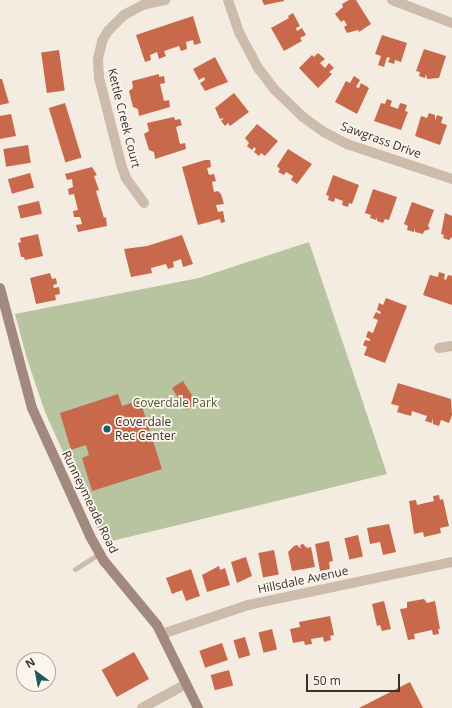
<!DOCTYPE html>
<style>
body{margin:0}
#map{position:relative;width:452px;height:708px;overflow:hidden;background:#f4ebe1;font-family:"Open Sans",sans-serif}
div>[style]{position:absolute}
.green>*{inset:0;background:#b8c4a0}
.building>*{inset:0;background:#c8694b;transform-origin:0 0}
.lane>*{height:5px;margin:-2.5px;padding:0 2.5px;transform-origin:2.5px;border-radius:2.5px;background:#cdbbac}
.street>*{height:10px;margin:-5px;padding:0 5px;transform-origin:5px;border-radius:5px;background:#cdbbac}
.secondary>*{height:10px;margin:-5px;padding:0 5px;transform-origin:5px;border-radius:5px;background:#a18a7d}
.dots>*{width:11px;height:11px;translate:-50% -50%;box-sizing:border-box;border:2px solid #fbf5ee;border-radius:50%}
span{translate:-50% -50%;white-space:nowrap;text-align:center;line-height:1.15;-webkit-text-stroke:3.5px #fbf5ee;paint-order:stroke}
.street-label{font-size:12px;color:#3b302b}
.park-label{font-size:12px;color:#4a5a2e}
.poi-label{font-size:12px;color:#3b302b}
.left{translate:0 -50%;text-align:left}
.north{position:absolute;left:16px;top:652px;width:40px;height:40px;box-sizing:border-box;background:#fbf5ee;border:1px solid #aea6a0;border-radius:50%;rotate:328deg;font-size:11px;font-weight:700;line-height:16px;text-align:center;color:#3b302b}
.north::after{content:'';display:block;margin:auto;width:14px;height:18px;background:#1f5a5e;clip-path:polygon(50% 0,100% 100%,50% 72%,0 100%)}
.scale{position:absolute;left:306px;top:674px;width:94px;height:18px;box-sizing:border-box;border:2px solid #3b302b;border-top:0;padding-left:5px;font-size:12px;line-height:14px;white-space:nowrap;color:#3b302b;-webkit-text-stroke:3px #fbf5ee;paint-order:stroke}
</style>
<div id="map">
<div class="green">
<i style="clip-path:polygon(309px 242px,387px 474px,104px 543px,45px 412px,27px 359px,15px 314px,199px 278px)"></i>
</div>
<div class="building">
<i style="clip-path:polygon(262px 0,284px 0,284px 1px,264px 5px)"></i>
<i style="clip-path:polygon(349px 0,356px 0,371px 24px,359px 32px,358px 30px,347px 33px,344px 27px,347px 25px,344px 20px,341px 22px,335px 14px,343px 7px,342px 4px)"></i>
<i style="clip-path:polygon(293px 13px,300px 26px,296px 28px,297px 31px,302px 28px,306px 35px,300px 38px,302px 41px,284px 51px,271px 28px,289px 18px,288px 16px)"></i>
<i style="clip-path:polygon(193px 16px,201px 43px,194px 45px,193px 40px,186px 42px,187px 49px,181px 51px,179px 46px,164px 51px,166px 56px,159px 59px,157px 52px,150px 55px,151px 60px,145px 62px,136px 35px)"></i>
<i style="clip-path:polygon(382px 35px,407px 43px,401px 62px,395px 60px,394px 64px,388px 62px,390px 58px,387px 57px,384px 67px,378px 65px,381px 56px,375px 54px)"></i>
<i style="clip-path:polygon(424px 49px,446px 56px,439px 78px,427px 79px,426px 74px,425px 78px,419px 76px,420px 72px,416px 71px)"></i>
<i style="left:59px;top:50px;width:41px;height:18px;rotate:82deg"></i>
<i style="clip-path:polygon(318px 53px,325px 59px,320px 63px,325px 68px,329px 63px,334px 68px,329px 72px,332px 74px,318px 88px,299px 68px,312px 55px,314px 57px)"></i>
<i style="clip-path:polygon(215px 57px,228px 82px,205px 91px,200px 83px,205px 80px,204px 77px,199px 80px,193px 69px)"></i>
<i style="clip-path:polygon(159px 74px,159px 77px,164px 76px,165px 83px,160px 84px,164px 101px,169px 100px,170px 107px,139px 116px,138px 109px,133px 107px,129px 91px,133px 88px,132px 81px)"></i>
<i style="clip-path:polygon(354px 76px,360px 80px,356px 87px,359px 88px,361px 83px,369px 88px,357px 114px,335px 102px,346px 81px,350px 83px)"></i>
<i style="clip-path:polygon(0 79px,2px 79px,9px 103px,0 105px)"></i>
<i style="clip-path:polygon(234px 93px,249px 112px,230px 126px,228px 123px,225px 126px,221px 121px,224px 118px,220px 119px,215px 108px)"></i>
<i style="clip-path:polygon(387px 99px,392px 101px,390px 106px,398px 109px,400px 103px,407px 105px,405px 111px,408px 112px,401px 130px,374px 121px,381px 103px,385px 104px)"></i>
<i style="left:65px;top:103px;width:57px;height:17px;rotate:73deg"></i>
<i style="clip-path:polygon(429px 113px,435px 115px,435px 121px,437px 115px,443px 117px,441px 123px,447px 125px,440px 145px,415px 136px,421px 116px,427px 118px)"></i>
<i style="clip-path:polygon(11px 114px,16px 136px,0 139px,0 116px)"></i>
<i style="clip-path:polygon(174px 117px,175px 120px,180px 119px,182px 125px,176px 127px,180px 144px,185px 143px,186px 149px,155px 159px,154px 152px,149px 150px,144px 134px,149px 131px,147px 123px)"></i>
<i style="clip-path:polygon(257px 124px,278px 141px,265px 156px,261px 153px,259px 156px,254px 152px,256px 149px,254px 147px,252px 150px,247px 146px,249px 143px,245px 138px)"></i>
<i style="left:28px;top:145px;width:18px;height:25px;rotate:81deg"></i>
<i style="clip-path:polygon(288px 149px,312px 164px,297px 184px,291px 180px,293px 176px,286px 172px,284px 175px,278px 172px,280px 169px,277px 166px)"></i>
<i style="clip-path:polygon(205px 160px,210px 160px,211px 167px,207px 168px,209px 175px,214px 174px,216px 181px,212px 182px,214px 192px,218px 191px,221px 194px,224px 204px,216px 205px,218px 212px,223px 211px,225px 222px,221px 223px,220px 219px,198px 225px,182px 167px)"></i>
<i style="clip-path:polygon(92px 167px,97px 175px,94px 176px,99px 190px,96px 191px,104px 218px,106px 217px,107px 226px,78px 232px,76px 225px,82px 224px,80px 217px,74px 217px,73px 211px,78px 210px,74px 194px,69px 195px,68px 189px,73px 187px,72px 179px,67px 180px,65px 174px)"></i>
<i style="left:30px;top:173px;width:15px;height:23px;rotate:74deg"></i>
<i style="clip-path:polygon(333px 175px,359px 185px,352px 204px,349px 203px,348px 207px,342px 205px,343px 201px,335px 198px,334px 202px,328px 200px,329px 196px,326px 195px)"></i>
<i style="clip-path:polygon(373px 189px,397px 197px,389px 220px,385px 219px,383px 223px,377px 221px,377px 217px,376px 220px,370px 218px,371px 215px,365px 213px)"></i>
<i style="left:39px;top:201px;width:13px;height:22px;rotate:77deg"></i>
<i style="clip-path:polygon(412px 202px,434px 210px,428px 226px,430px 229px,424px 231px,423px 234px,415px 232px,415px 228px,414px 232px,407px 230px,408px 226px,404px 224px)"></i>
<i style="clip-path:polygon(445px 213px,452px 216px,452px 237px,449px 240px,443px 238px,444px 235px,441px 234px)"></i>
<i style="clip-path:polygon(38px 234px,43px 256px,25px 260px,24px 257px,21px 257px,18px 243px,21px 242px,20px 238px)"></i>
<i style="clip-path:polygon(182px 235px,193px 264px,183px 267px,181px 259px,173px 262px,174px 267px,168px 269px,166px 264px,151px 268px,152px 273px,131px 277px,124px 249px,147px 246px)"></i>
<i style="clip-path:polygon(439px 272px,445px 274px,444px 279px,446px 280px,448px 275px,452px 276px,452px 305px,423px 295px,430px 275px,438px 277px)"></i>
<i style="clip-path:polygon(50px 273px,52px 279px,56px 278px,57px 284px,53px 285px,54px 288px,59px 287px,60px 294px,55px 295px,56px 300px,36px 304px,30px 278px)"></i>
<i style="clip-path:polygon(386px 298px,407px 306px,385px 363px,364px 355px,367px 347px,363px 345px,365px 340px,370px 341px,370px 339px,366px 337px,368px 331px,373px 333px,378px 320px,373px 318px,376px 312px,380px 314px,381px 312px,377px 310px,379px 303px,383px 305px)"></i>
<i style="left:183px;top:381px;width:26px;height:13px;rotate:58deg"></i>
<i style="clip-path:polygon(398px 383px,451px 399px,452px 415px,449px 423px,441px 420px,439px 426px,433px 424px,433px 418px,432px 423px,425px 421px,427px 416px,412px 411px,411px 416px,404px 414px,405px 409px,404px 414px,397px 412px,399px 406px,391px 404px)"></i>
<i style="clip-path:polygon(118px 394px,122px 406px,140px 400px,162px 469px,92px 491px,82px 458px,89px 455px,86px 445px,71px 450px,60px 413px)"></i>
<i style="clip-path:polygon(439px 495px,440px 500px,443px 499px,449px 526px,440px 528px,441px 533px,424px 537px,423px 532px,414px 534px,409px 501px,416px 500px,417px 505px,434px 501px,433px 496px)"></i>
<i style="clip-path:polygon(389px 524px,396px 552px,383px 555px,380px 542px,370px 544px,367px 528px)"></i>
<i style="left:358px;top:535px;width:22px;height:14px;rotate:77deg"></i>
<i style="clip-path:polygon(329px 541px,333px 561px,329px 562px,330px 569px,320px 571px,315px 544px)"></i>
<i style="clip-path:polygon(303px 544px,307px 548px,311px 547px,315px 567px,292px 571px,288px 552px,294px 546px,297px 545px,301px 549px,300px 545px)"></i>
<i style="left:274px;top:550px;width:25px;height:16px;rotate:79deg"></i>
<i style="clip-path:polygon(246px 557px,252px 576px,237px 583px,231px 562px)"></i>
<i style="clip-path:polygon(219px 566px,220px 570px,225px 568px,230px 585px,207px 592px,202px 575px)"></i>
<i style="clip-path:polygon(191px 569px,200px 596px,186px 601px,182px 590px,172px 594px,166px 578px)"></i>
<i style="clip-path:polygon(424px 599px,427px 603px,435px 601px,440px 629px,438px 629px,439px 634px,433px 635px,432px 630px,414px 634px,415px 639px,408px 640px,400px 609px,407px 608px,407px 602px)"></i>
<i style="clip-path:polygon(384px 601px,391px 629px,382px 631px,380px 625px,377px 626px,372px 604px)"></i>
<i style="clip-path:polygon(330px 616px,334px 635px,330px 636px,331px 640px,324px 642px,323px 637px,311px 639px,312px 644px,305px 645px,304px 641px,293px 643px,290px 629px,300px 627px,299px 622px)"></i>
<i style="left:272px;top:629px;width:21px;height:14px;rotate:76deg"></i>
<i style="left:245px;top:637px;width:19px;height:12px;rotate:74deg"></i>
<i style="left:222px;top:643px;width:18px;height:24px;rotate:71deg"></i>
<i style="left:134px;top:652px;width:31px;height:37px;rotate:61deg"></i>
<i style="left:229px;top:670px;width:16px;height:19px;rotate:75deg"></i>
<i style="clip-path:polygon(410px 682px,423px 708px,359px 708px)"></i>
</div>
<div class="lane">
<i style="left:75px;top:569px;width:28px;rotate:-32deg"></i>
</div>
<div class="street">
<i style="left:228px;top:0;width:36px;rotate:71deg"></i>
<i style="left:240px;top:34px;width:40px;rotate:62deg"></i>
<i style="left:259px;top:69px;width:26px;rotate:53deg"></i>
<i style="left:275px;top:90px;width:39px;rotate:44deg"></i>
<i style="left:303px;top:117px;width:26px;rotate:36deg"></i>
<i style="left:324px;top:132px;width:26px;rotate:28deg"></i>
<i style="left:347px;top:144px;width:111px;rotate:18.4deg"></i>
<i style="left:392px;top:0;width:64px;rotate:21deg"></i>
<i style="left:144px;top:203px;width:31px;rotate:-126deg"></i>
<i style="left:126px;top:178px;width:15px;rotate:-110deg"></i>
<i style="left:121px;top:164px;width:89px;rotate:-104.3deg"></i>
<i style="left:99px;top:78px;width:19px;rotate:-93deg"></i>
<i style="left:98px;top:59px;width:18px;rotate:-77deg"></i>
<i style="left:102px;top:41px;width:12px;rotate:-59deg"></i>
<i style="left:108px;top:31px;width:23px;rotate:-45deg"></i>
<i style="left:124px;top:15px;width:21px;rotate:-28deg"></i>
<i style="left:143px;top:5px;width:23px;rotate:-13deg"></i>
<i style="left:439px;top:348px;width:13px;rotate:-9deg"></i>
<i style="left:162px;top:634px;width:91px;rotate:-18.6deg"></i>
<i style="left:248px;top:605px;width:208px;rotate:-11.9deg"></i>
<i style="left:142px;top:708px;width:50px;rotate:-28.6deg"></i>
</div>
<div class="secondary">
<i style="left:0;top:288px;width:124px;rotate:75.1deg"></i>
<i style="left:32px;top:408px;width:141px;rotate:65.6deg"></i>
<i style="left:90px;top:536px;width:29px;rotate:61deg"></i>
<i style="left:104px;top:561px;width:83px;rotate:50.4deg"></i>
<i style="left:157px;top:625px;width:93px;rotate:63.7deg"></i>
</div>
<div class="dots">
<i style="left:107px;top:429px;background:#1f5a5e"></i>
</div>
<div class="street-label">
<span style="left:124px;top:118px;rotate:76deg">Kettle Creek Court</span>
<span style="left:381px;top:140px;rotate:20deg">Sawgrass Drive</span>
<span style="left:90px;top:502px;rotate:64deg">Runneymeade Road</span>
<span style="left:303px;top:580px;rotate:-12deg">Hillsdale Avenue</span>
</div>
<div class="park-label">
<span style="left:175px;top:403px">Coverdale Park</span>
</div>
<div class="poi-label">
<span class="left" style="left:115px;top:429px">Coverdale<br>Rec Center</span>
</div>
<div class="north">N</div>
<div class="scale">50 m</div>
</div>
